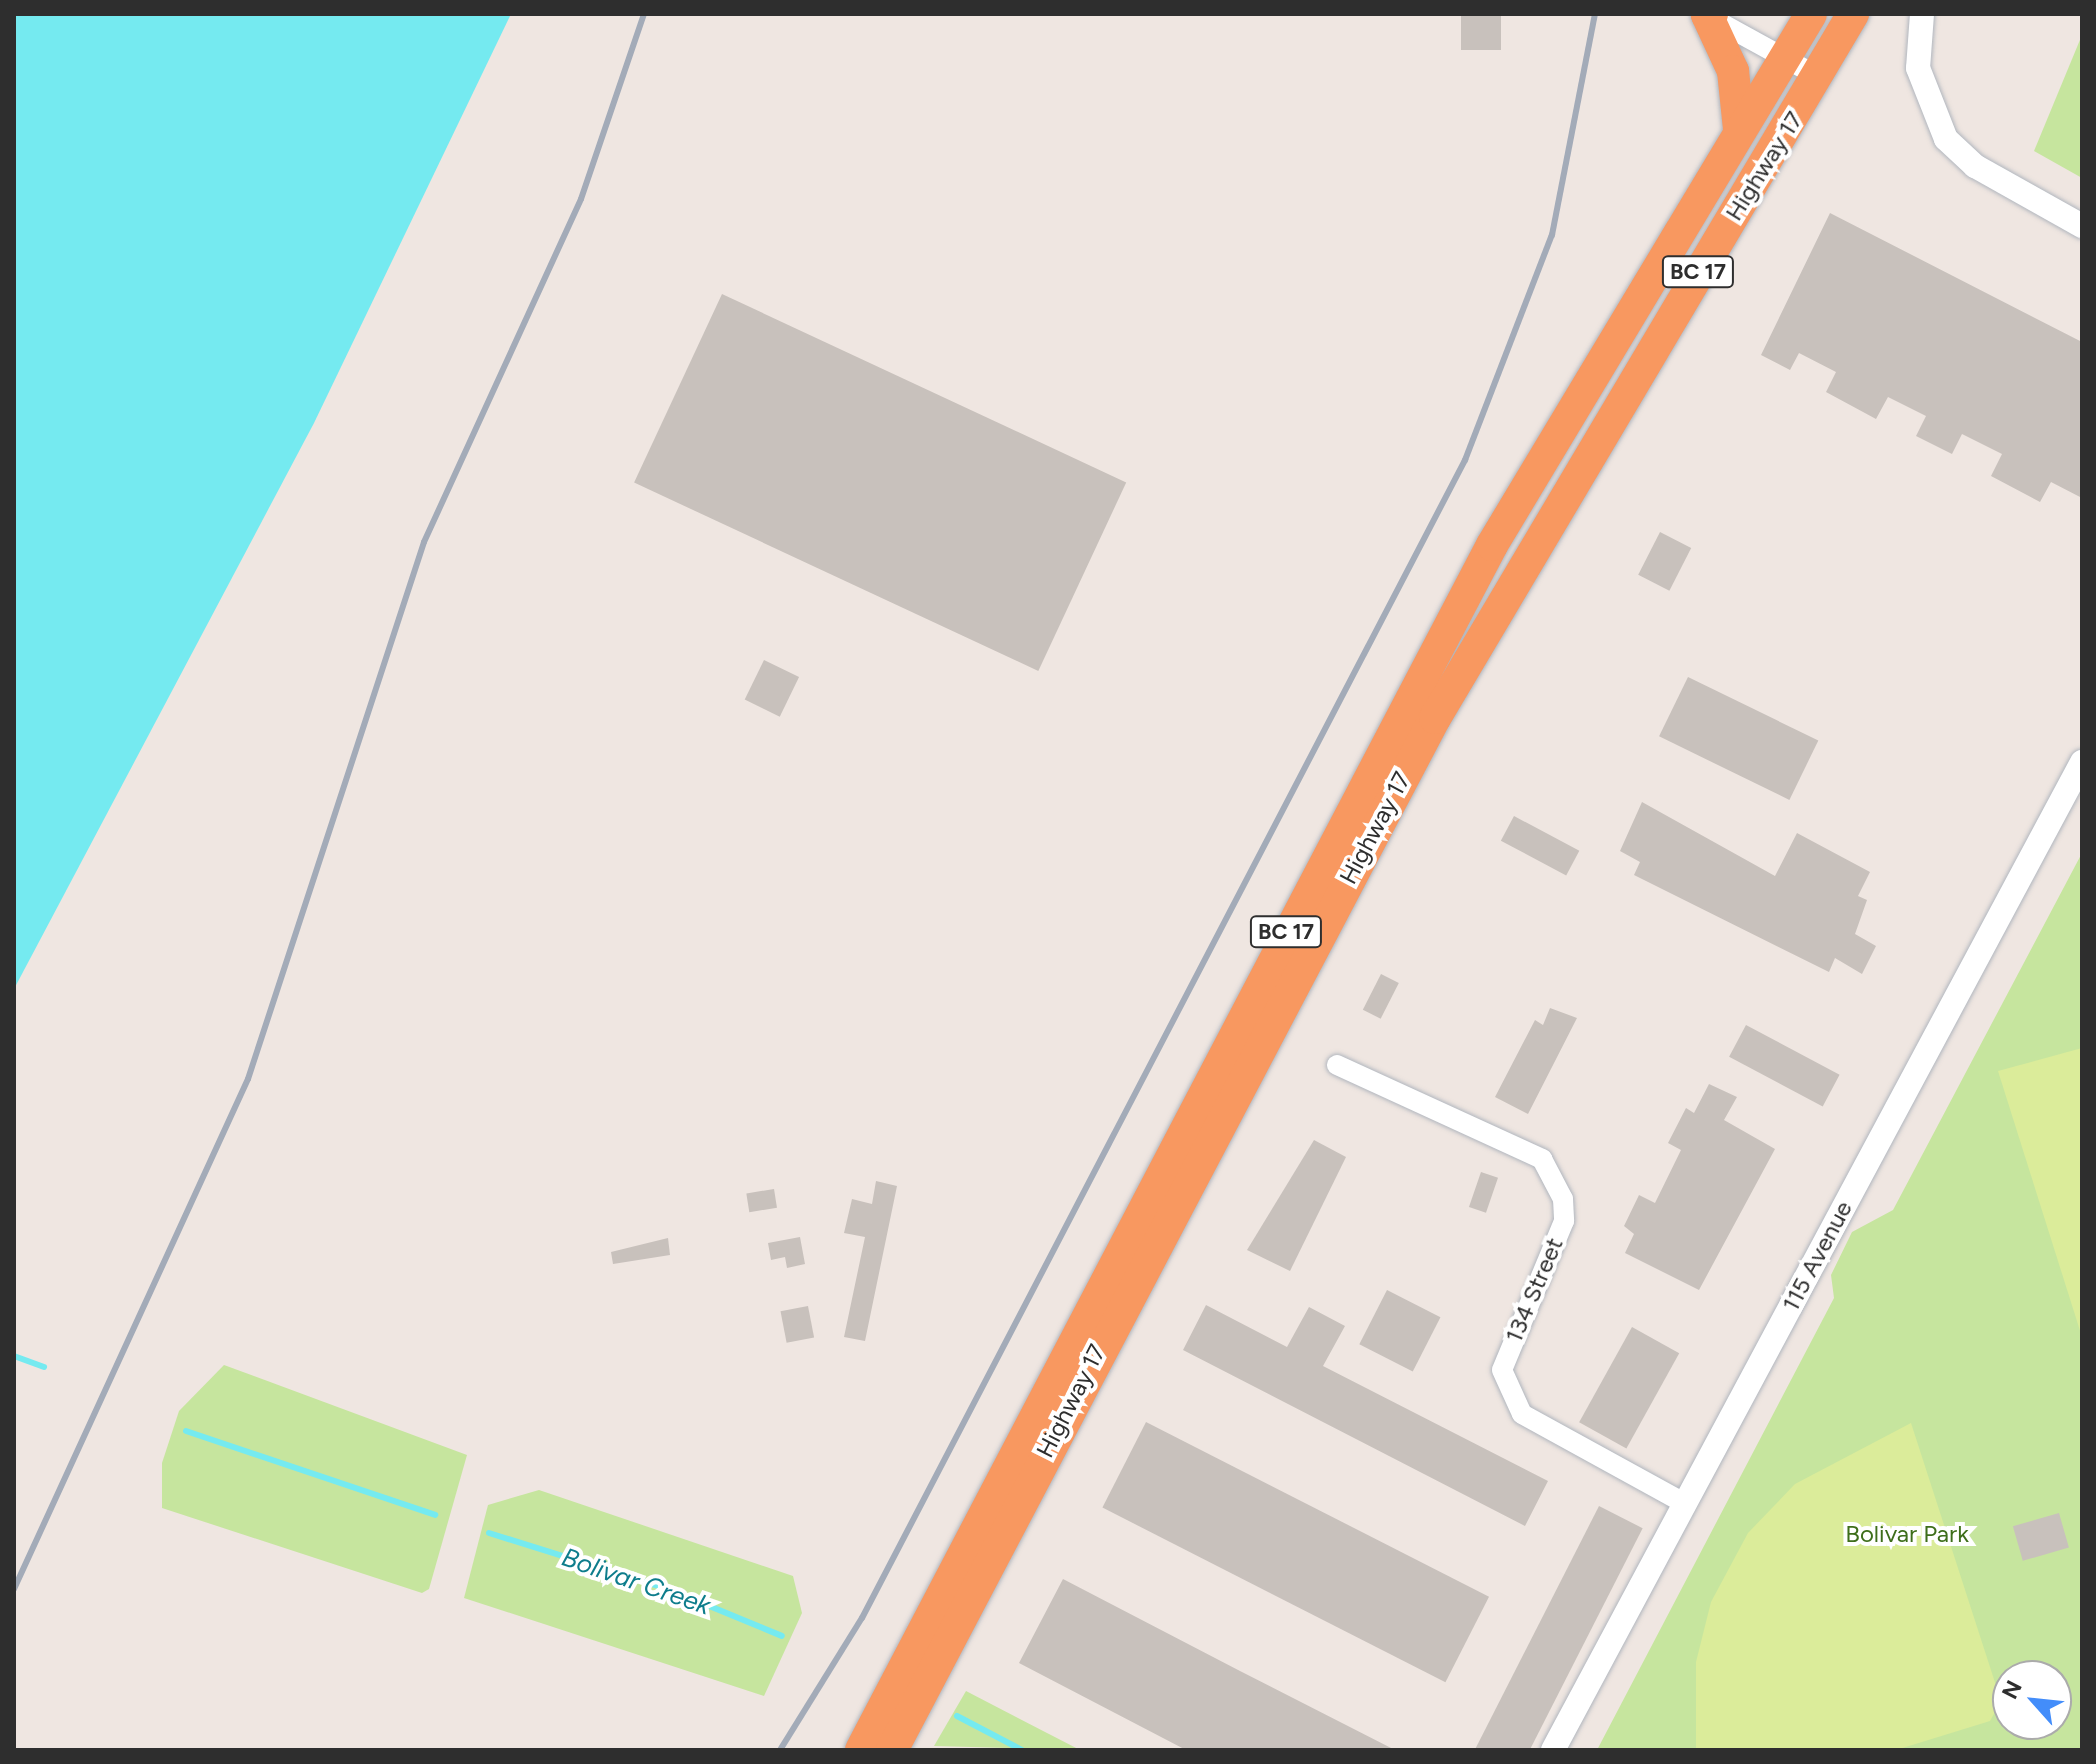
<!DOCTYPE html>
<style>
body{margin:0}
#map{position:relative;width:2096px;height:1764px;overflow:hidden;background:#efe6e1;font-family:Figtree,sans-serif}
div>[style]{position:absolute}
.green>*{inset:0;background:#c6e59e}
.pitch>*{inset:0;background:#dbec9a}
.water>*{inset:0;background:#75eaf0}
.stream>*{height:6px;margin:-3px;padding:0 3px;transform-origin:3px;border-radius:3px;background:#75eaf0}
.building>*{inset:0;background:#c8c1bc;transform-origin:0 0}
.roads{filter:drop-shadow(0 0 2px #b1b6be) drop-shadow(0 0 2px #b1b6be)}
.minor>*{height:20px;margin:-10px;padding:0 10px;transform-origin:10px;border-radius:10px;background:#fff}
.tertiary>*{height:24px;margin:-12px;padding:0 12px;transform-origin:12px;border-radius:12px;background:#fff}
.trunk>*{height:32px;margin:-16px;padding:0 16px;transform-origin:16px;border-radius:16px;background:#f89860}
.rail>*{height:6px;margin:-3px;padding:0 3px;transform-origin:3px;border-radius:3px;background:#a3abb8}
span{translate:-50% -50%;white-space:nowrap;text-align:center;line-height:1.15;-webkit-text-stroke:8px #fff;paint-order:stroke}
.shield-label span{padding:2px 6px;background:#fff;border:2px solid;border-radius:6px;-webkit-text-stroke-width:0}
.shield-label{font-size:22px;color:#2e2e2e;font-weight:700}
.street-label{font-size:24px;color:#2e2e2e}
.park-label{font-size:24px;color:#3e6e1b}
.water-label{font-size:26px;color:#0e7d8c;font-style:italic}
.frame{position:absolute;inset:0;border:16px solid #2e2e2e;pointer-events:none}
.north{position:absolute;left:1992px;top:1660px;width:80px;height:80px;box-sizing:border-box;background:#fff;border:2px solid #ababab;border-radius:50%;rotate:297deg;font-size:22px;font-weight:700;line-height:32px;text-align:center;color:#2e2e2e}
.north::after{content:'';display:block;margin:auto;width:28px;height:36px;background:#438dfa;clip-path:polygon(50% 0,100% 100%,50% 72%,0 100%)}
</style>
<div id="map">
<div class="green">
<i style="clip-path:polygon(2082px 35px,2082px 178px,2034px 151px)"></i>
<i style="clip-path:polygon(evenodd,2082px 853px,2082px 1750px,1597px 1750px,1834px 1298px,1831px 1275px,1852px 1232px,1893px 1210px,2082px 853px,2008px 1676px,2056px 1676px,2056px 1724px,2008px 1724px,2008px 1676px)"></i>
<i style="clip-path:polygon(224px 1365px,467px 1455px,429px 1589px,422px 1593px,162px 1508px,162px 1463px,179px 1411px)"></i>
<i style="clip-path:polygon(539px 1490px,793px 1576px,802px 1613px,764px 1696px,464px 1598px,488px 1505px)"></i>
<i style="clip-path:polygon(966px 1691px,1080px 1750px,934px 1746px)"></i>
</div>
<div class="pitch">
<i style="clip-path:polygon(2082px 1048px,2082px 1337px,1998px 1071px)"></i>
<i style="clip-path:polygon(1911px 1423px,2001px 1701px,1990px 1721px,1896px 1750px,1696px 1750px,1696px 1662px,1711px 1602px,1748px 1533px,1795px 1484px)"></i>
</div>
<div class="water">
<i style="clip-path:polygon(14px 14px,511px 14px,314px 423px,14px 989px)"></i>
</div>
<div class="stream">
<i style="left:14px;top:1356px;width:32px;rotate:20deg"></i>
<i style="left:186px;top:1431px;width:263px;rotate:18.6deg"></i>
<i style="left:489px;top:1533px;width:188px;rotate:17.4deg"></i>
<i style="left:668px;top:1589px;width:123px;rotate:22.4deg"></i>
<i style="left:957px;top:1716px;width:73px;rotate:27.6deg"></i>
</div>
<div class="building">
<i style="left:1461px;top:14px;width:40px;height:36px"></i>
<i style="clip-path:polygon(1830px 213px,2082px 342px,2082px 498px,2051px 482px,2040px 502px,1991px 476px,2002px 454px,1962px 434px,1952px 454px,1916px 436px,1926px 416px,1888px 397px,1876px 419px,1826px 392px,1836px 372px,1799px 353px,1790px 370px,1761px 355px)"></i>
<i style="left:722px;top:294px;width:446px;height:208px;rotate:25deg"></i>
<i style="left:1660px;top:532px;width:35px;height:48px;rotate:27deg"></i>
<i style="left:764px;top:660px;width:39px;height:44px;rotate:26deg"></i>
<i style="left:1688px;top:677px;width:145px;height:66px;rotate:26deg"></i>
<i style="clip-path:polygon(1642px 802px,1775px 876px,1797px 833px,1870px 872px,1858px 896px,1867px 900px,1855px 934px,1876px 946px,1862px 974px,1835px 958px,1829px 972px,1634px 875px,1640px 862px,1620px 851px)"></i>
<i style="left:1514px;top:816px;width:74px;height:28px;rotate:28deg"></i>
<i style="left:1381px;top:974px;width:20px;height:40px;rotate:27deg"></i>
<i style="clip-path:polygon(1550px 1008px,1577px 1018px,1528px 1114px,1495px 1097px,1535px 1020px,1543px 1025px)"></i>
<i style="left:1746px;top:1025px;width:106px;height:36px;rotate:28deg"></i>
<i style="clip-path:polygon(1709px 1084px,1737px 1097px,1724px 1120px,1775px 1149px,1699px 1290px,1625px 1253px,1634px 1234px,1624px 1226px,1639px 1195px,1655px 1203px,1681px 1150px,1668px 1143px,1686px 1108px,1694px 1113px)"></i>
<i style="clip-path:polygon(1314px 1140px,1346px 1157px,1290px 1271px,1247px 1250px)"></i>
<i style="left:1481px;top:1172px;width:18px;height:37px;rotate:19deg"></i>
<i style="clip-path:polygon(876px 1181px,897px 1186px,865px 1341px,844px 1337px,865px 1237px,844px 1233px,852px 1199px,872px 1204px)"></i>
<i style="left:774px;top:1189px;width:19px;height:28px;rotate:81deg"></i>
<i style="clip-path:polygon(800px 1237px,805px 1264px,787px 1268px,785px 1257px,771px 1260px,768px 1243px)"></i>
<i style="clip-path:polygon(668px 1238px,670px 1255px,613px 1264px,611px 1252px)"></i>
<i style="left:1387px;top:1290px;width:60px;height:61px;rotate:27deg"></i>
<i style="clip-path:polygon(1206px 1305px,1287px 1347px,1309px 1307px,1345px 1326px,1323px 1366px,1548px 1481px,1525px 1526px,1183px 1350px)"></i>
<i style="left:808px;top:1306px;width:32px;height:28px;rotate:79deg"></i>
<i style="left:1632px;top:1327px;width:54px;height:109px;rotate:29deg"></i>
<i style="left:1146px;top:1422px;width:385px;height:96px;rotate:27deg"></i>
<i style="left:1599px;top:1506px;width:49px;height:274px;rotate:27deg"></i>
<i style="left:2059px;top:1513px;width:36px;height:48px;rotate:74deg"></i>
<i style="clip-path:polygon(1063px 1579px,1240px 1671px,1395px 1750px,1186px 1750px,1019px 1663px)"></i>
</div>
<div class="roads">
<div class="minor">
<i style="left:1710px;top:17px;width:124px;rotate:28.8deg"></i>
<i style="left:1337px;top:1065px;width:226px;rotate:24.6deg"></i>
<i style="left:1542px;top:1159px;width:45px;rotate:62.3deg"></i>
<i style="left:1563px;top:1199px;width:22px;rotate:87deg"></i>
<i style="left:1564px;top:1221px;width:161px;rotate:112.6deg"></i>
<i style="left:1502px;top:1370px;width:48px;rotate:65.6deg"></i>
<i style="left:1522px;top:1414px;width:185px;rotate:28.8deg"></i>
</div>
<div class="tertiary">
<i style="left:1922px;top:14px;width:54px;rotate:94.2deg"></i>
<i style="left:1918px;top:68px;width:76px;rotate:68.5deg"></i>
<i style="left:1946px;top:139px;width:40px;rotate:43deg"></i>
<i style="left:1975px;top:166px;width:123px;rotate:29.3deg"></i>
<i style="left:1553px;top:1750px;width:1121px;rotate:-61.83deg"></i>
</div>
<div class="trunk">
<i style="left:1712px;top:14px;width:5px;rotate:169deg"></i>
<i style="left:1707px;top:15px;width:62px;rotate:65.1deg"></i>
<i style="left:1733px;top:71px;width:58px;rotate:84.1deg"></i>
<i style="left:861px;top:1750px;width:1360px;rotate:-62.36deg"></i>
<i style="left:1492px;top:545px;width:619px;rotate:-59deg"></i>
<i style="left:892px;top:1750px;width:1166px;rotate:-62.25deg"></i>
<i style="left:1435px;top:718px;width:819px;rotate:-59.3deg"></i>
</div>
</div>
<div class="rail">
<i style="left:14px;top:1589px;width:561px;rotate:-65.35deg"></i>
<i style="left:248px;top:1079px;width:565px;rotate:-71.85deg"></i>
<i style="left:424px;top:542px;width:377px;rotate:-65.4deg"></i>
<i style="left:581px;top:199px;width:195px;rotate:-71.2deg"></i>
<i style="left:780px;top:1750px;width:155px;rotate:-58.2deg"></i>
<i style="left:862px;top:1618px;width:1306px;rotate:-62.49deg"></i>
<i style="left:1465px;top:460px;width:241px;rotate:-68.9deg"></i>
<i style="left:1552px;top:235px;width:225px;rotate:-79deg"></i>
</div>
<div class="shield-label">
<span style="left:1698px;top:272px">BC 17</span>
<span style="left:1286px;top:932px">BC 17</span>
</div>
<div class="street-label">
<span style="left:1764px;top:166px;rotate:-58deg">Highway 17</span>
<span style="left:1375px;top:828px;rotate:-62deg">Highway 17</span>
<span style="left:1817px;top:1256px;rotate:-62deg">115 Avenue</span>
<span style="left:1534px;top:1290px;rotate:-67deg">134 Street</span>
<span style="left:1071px;top:1401px;rotate:-63deg">Highway 17</span>
</div>
<div class="park-label">
<span style="left:1907px;top:1534px">Bolivar Park</span>
</div>
<div class="water-label">
<span style="left:636px;top:1582px;rotate:19deg">Bolivar Creek</span>
</div>
<div class="frame"></div>
<div class="north">N</div>
</div>
